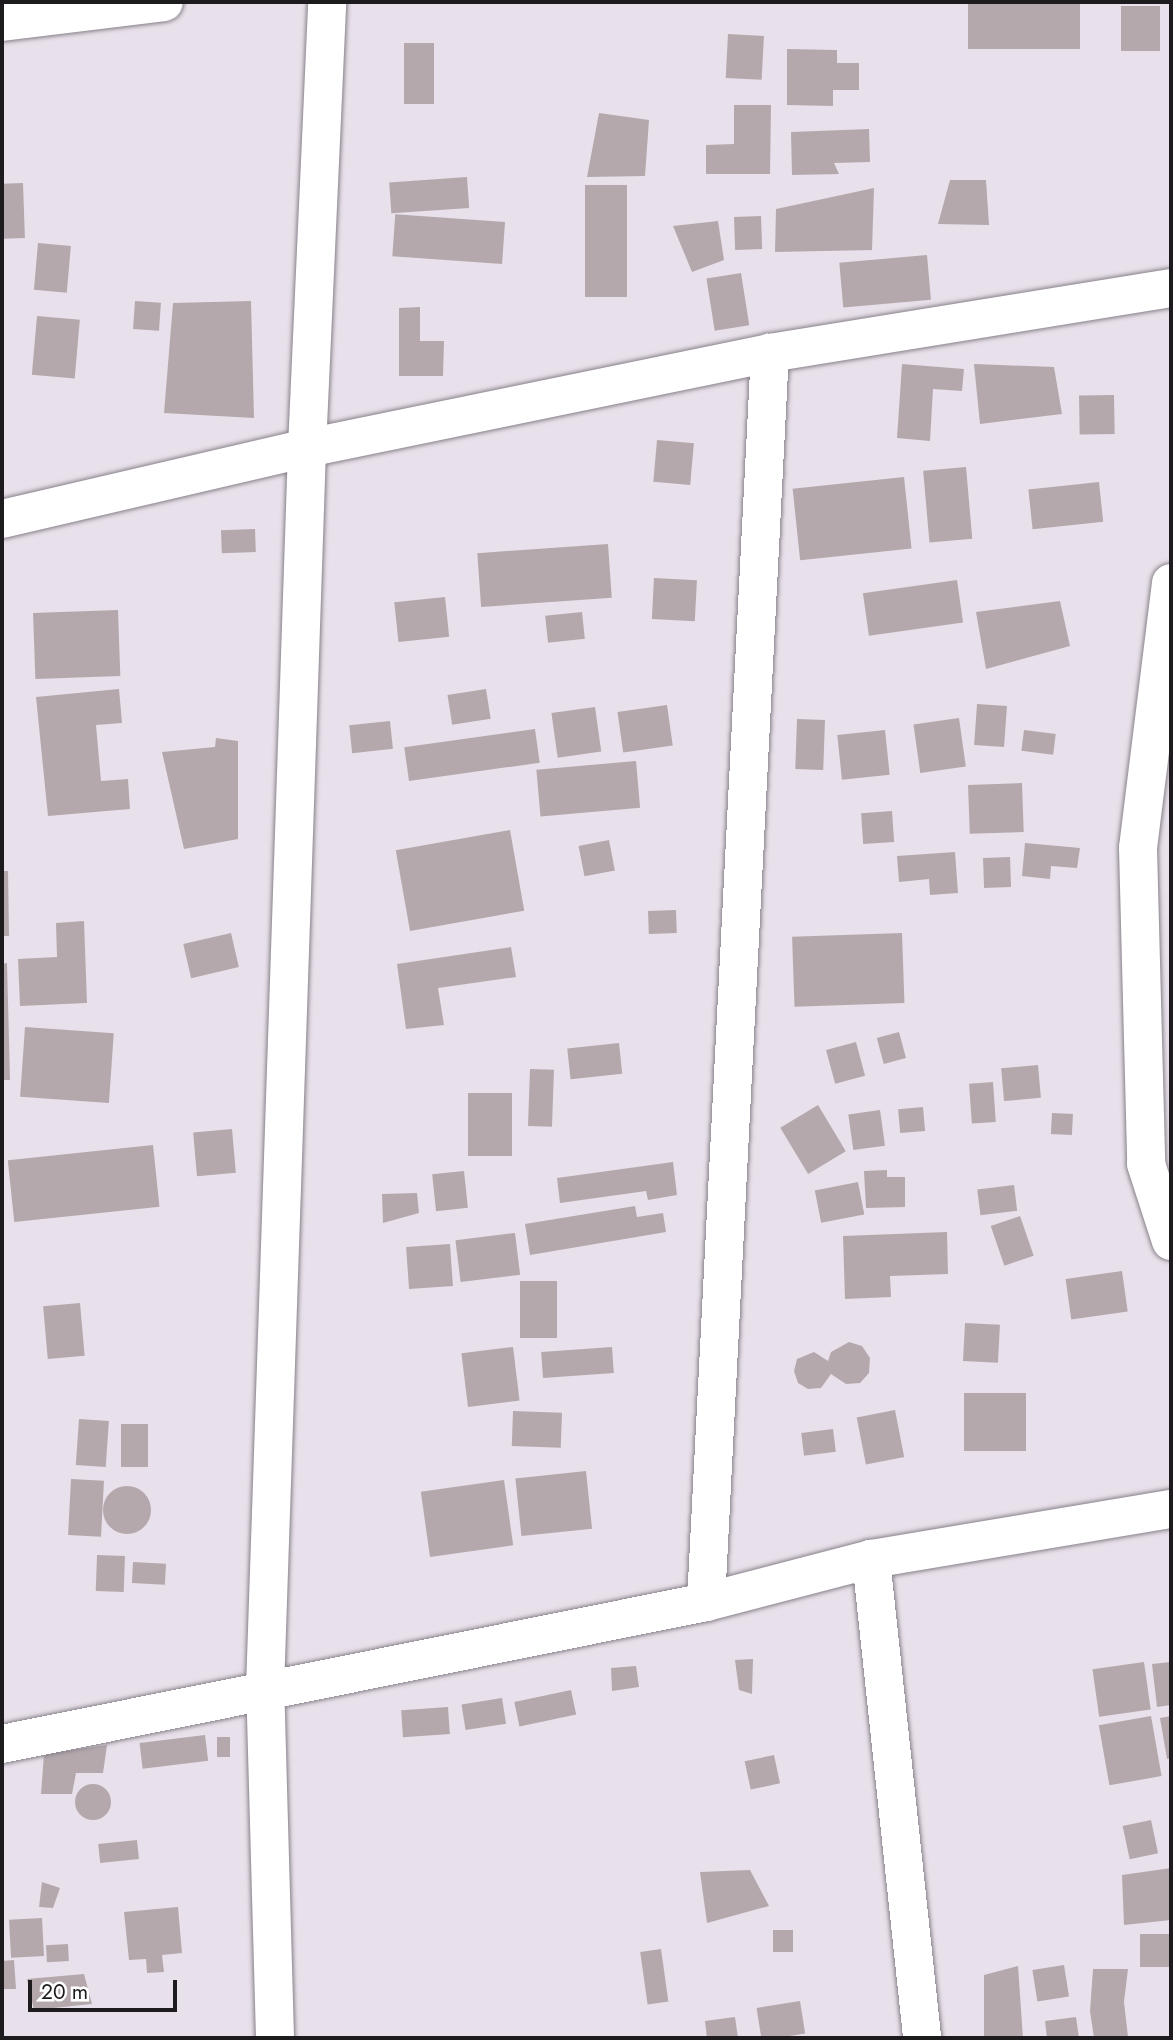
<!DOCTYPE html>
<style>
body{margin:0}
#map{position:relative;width:1173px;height:2040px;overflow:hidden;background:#e8e0ea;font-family:Jost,sans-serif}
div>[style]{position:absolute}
.building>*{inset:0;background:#b4a8ad;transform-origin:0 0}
.round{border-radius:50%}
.roads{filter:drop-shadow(0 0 2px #88818a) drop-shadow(0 0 2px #88818a)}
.minor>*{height:38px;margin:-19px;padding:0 19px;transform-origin:19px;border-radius:19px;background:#fff}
span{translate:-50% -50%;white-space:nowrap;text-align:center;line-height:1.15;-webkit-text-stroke:5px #fff;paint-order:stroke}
.frame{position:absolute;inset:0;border:4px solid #1e1b1f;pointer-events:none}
.scale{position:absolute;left:28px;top:1980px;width:149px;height:32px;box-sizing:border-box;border:4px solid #1e1b1f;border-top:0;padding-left:9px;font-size:21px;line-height:24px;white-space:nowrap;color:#1e1b1f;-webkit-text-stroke:5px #fff;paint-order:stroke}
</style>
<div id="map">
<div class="building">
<i style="left:968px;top:2px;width:112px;height:47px"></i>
<i style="left:1121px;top:6px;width:39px;height:45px"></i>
<i style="left:728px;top:34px;width:36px;height:44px;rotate:3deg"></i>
<i style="left:404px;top:43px;width:30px;height:61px"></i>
<i style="clip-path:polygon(787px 49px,837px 50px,837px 63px,859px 63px,859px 90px,833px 90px,833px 106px,787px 105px)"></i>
<i style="clip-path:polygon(734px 105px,771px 105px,770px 174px,706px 174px,706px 145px,734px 144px)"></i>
<i style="clip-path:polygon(599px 113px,649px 120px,645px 176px,587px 177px)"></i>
<i style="clip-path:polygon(869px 129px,870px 162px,834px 163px,839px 174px,792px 175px,791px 132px)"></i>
<i style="left:467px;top:177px;width:31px;height:78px;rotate:86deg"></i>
<i style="clip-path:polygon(950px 180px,986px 180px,989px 225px,938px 224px)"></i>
<i style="left:23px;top:183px;width:55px;height:21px;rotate:88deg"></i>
<i style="left:585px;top:185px;width:42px;height:112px"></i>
<i style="clip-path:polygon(874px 188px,872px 250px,775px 252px,776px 209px)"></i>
<i style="left:761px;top:216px;width:33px;height:27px;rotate:88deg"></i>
<i style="clip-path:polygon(718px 221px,724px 260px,692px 272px,673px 226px)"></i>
<i style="left:505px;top:222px;width:42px;height:110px;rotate:94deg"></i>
<i style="left:38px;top:243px;width:33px;height:47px;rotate:5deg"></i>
<i style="left:927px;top:255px;width:45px;height:88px;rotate:85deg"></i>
<i style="left:741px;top:273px;width:53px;height:35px;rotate:81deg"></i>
<i style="left:135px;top:301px;width:26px;height:28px;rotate:4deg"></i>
<i style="clip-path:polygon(251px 301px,254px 418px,164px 413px,173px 303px)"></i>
<i style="clip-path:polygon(420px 307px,420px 341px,444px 341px,443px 376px,399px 376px,399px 308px)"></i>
<i style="left:37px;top:316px;width:43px;height:59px;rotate:5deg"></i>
<i style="clip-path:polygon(902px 364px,964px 369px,962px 391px,933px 389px,930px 441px,897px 438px)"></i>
<i style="clip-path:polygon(974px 364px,1054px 367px,1062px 414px,980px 424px)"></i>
<i style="left:1114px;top:395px;width:39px;height:35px;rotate:89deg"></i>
<i style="left:657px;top:440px;width:37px;height:42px;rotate:5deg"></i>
<i style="left:966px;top:467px;width:72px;height:43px;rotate:85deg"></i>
<i style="left:904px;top:477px;width:72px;height:112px;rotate:84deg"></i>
<i style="left:1099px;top:482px;width:40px;height:71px;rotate:84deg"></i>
<i style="left:255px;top:529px;width:23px;height:34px;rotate:88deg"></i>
<i style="left:608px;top:544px;width:54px;height:131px;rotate:86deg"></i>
<i style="left:654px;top:578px;width:43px;height:41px;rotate:3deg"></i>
<i style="left:957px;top:580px;width:43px;height:95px;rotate:82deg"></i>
<i style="left:445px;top:597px;width:40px;height:51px;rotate:84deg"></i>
<i style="clip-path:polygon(1060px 601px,1070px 646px,986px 669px,976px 612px)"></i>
<i style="left:118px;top:610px;width:66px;height:85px;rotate:88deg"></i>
<i style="left:582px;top:612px;width:27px;height:37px;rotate:84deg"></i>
<i style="clip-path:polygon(119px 689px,122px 723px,96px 725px,101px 781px,128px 779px,130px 809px,48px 816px,36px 697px)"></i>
<i style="left:486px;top:689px;width:30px;height:39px;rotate:81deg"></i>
<i style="left:977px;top:704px;width:30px;height:41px;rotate:4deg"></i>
<i style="left:667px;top:705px;width:41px;height:50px;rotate:82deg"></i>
<i style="left:595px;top:707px;width:45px;height:44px;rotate:82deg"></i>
<i style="left:959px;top:718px;width:49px;height:46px;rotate:82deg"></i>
<i style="left:797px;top:719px;width:28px;height:50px;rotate:2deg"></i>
<i style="left:390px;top:721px;width:28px;height:41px;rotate:84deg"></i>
<i style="left:535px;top:729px;width:34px;height:132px;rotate:82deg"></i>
<i style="left:885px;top:730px;width:45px;height:48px;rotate:84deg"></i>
<i style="left:1024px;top:730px;width:32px;height:21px;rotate:7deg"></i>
<i style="clip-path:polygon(216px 738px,238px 741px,238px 839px,184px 849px,162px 752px,215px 747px)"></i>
<i style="left:636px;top:761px;width:47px;height:100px;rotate:85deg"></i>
<i style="left:1022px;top:783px;width:49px;height:54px;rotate:88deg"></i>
<i style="left:892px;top:811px;width:31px;height:31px;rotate:86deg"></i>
<i style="left:510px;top:830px;width:82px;height:116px;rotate:80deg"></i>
<i style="left:609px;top:840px;width:31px;height:31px;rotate:79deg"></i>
<i style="clip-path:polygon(1025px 843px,1080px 848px,1077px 868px,1051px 866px,1050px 879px,1022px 876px)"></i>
<i style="clip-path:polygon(955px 852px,958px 893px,930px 895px,929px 879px,899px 882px,897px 856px)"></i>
<i style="left:1010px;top:857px;width:30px;height:27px;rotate:88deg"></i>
<i style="clip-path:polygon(2px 871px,8px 871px,9px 936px,2px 936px)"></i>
<i style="left:676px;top:910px;width:23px;height:28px;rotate:88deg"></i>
<i style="clip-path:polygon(84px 921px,87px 1003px,20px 1006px,18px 959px,57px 957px,56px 923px)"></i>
<i style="left:231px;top:933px;width:35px;height:49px;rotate:77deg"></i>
<i style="left:902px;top:933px;width:70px;height:110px;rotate:88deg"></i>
<i style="clip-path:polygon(511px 947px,516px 977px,438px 988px,444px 1025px,406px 1029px,397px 964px)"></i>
<i style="clip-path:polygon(7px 963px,10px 1080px,2px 1080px,2px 964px)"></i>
<i style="left:25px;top:1027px;width:89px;height:70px;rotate:4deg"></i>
<i style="left:899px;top:1032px;width:27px;height:23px;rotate:75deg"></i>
<i style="left:856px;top:1042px;width:35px;height:31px;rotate:75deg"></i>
<i style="left:619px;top:1043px;width:31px;height:52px;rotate:84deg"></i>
<i style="left:1038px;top:1065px;width:33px;height:37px;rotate:85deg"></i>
<i style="left:530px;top:1069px;width:24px;height:57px;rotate:2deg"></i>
<i style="left:993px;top:1082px;width:40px;height:24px;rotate:86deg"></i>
<i style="left:468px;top:1093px;width:44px;height:63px"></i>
<i style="left:818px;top:1105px;width:54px;height:44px;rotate:59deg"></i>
<i style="left:923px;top:1107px;width:24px;height:25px;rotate:85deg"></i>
<i style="left:880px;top:1110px;width:36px;height:32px;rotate:82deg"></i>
<i style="left:1052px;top:1113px;width:21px;height:21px;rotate:3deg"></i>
<i style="left:232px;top:1129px;width:44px;height:39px;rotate:85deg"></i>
<i style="left:153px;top:1145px;width:62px;height:146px;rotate:84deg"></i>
<i style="clip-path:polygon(673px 1162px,677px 1195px,648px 1200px,646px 1191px,560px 1203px,557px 1178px)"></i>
<i style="clip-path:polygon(887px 1170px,887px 1177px,905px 1177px,905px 1207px,866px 1208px,864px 1171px)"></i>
<i style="left:464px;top:1171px;width:37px;height:32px;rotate:84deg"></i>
<i style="left:858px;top:1182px;width:33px;height:44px;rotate:79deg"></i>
<i style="left:1014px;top:1185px;width:26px;height:37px;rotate:83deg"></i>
<i style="clip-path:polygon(417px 1193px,419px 1213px,383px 1223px,382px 1194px)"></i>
<i style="clip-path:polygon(635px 1206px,637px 1217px,663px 1213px,666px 1232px,530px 1255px,525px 1224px)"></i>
<i style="left:1020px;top:1216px;width:42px;height:31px;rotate:71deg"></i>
<i style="clip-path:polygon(947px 1232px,948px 1274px,890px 1276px,891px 1297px,845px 1299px,843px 1236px)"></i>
<i style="left:515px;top:1233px;width:42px;height:60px;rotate:83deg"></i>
<i style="left:450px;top:1244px;width:42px;height:44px;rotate:86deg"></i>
<i style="left:1122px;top:1271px;width:41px;height:57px;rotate:82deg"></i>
<i style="left:520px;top:1281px;width:37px;height:57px"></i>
<i style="left:80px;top:1303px;width:53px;height:37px;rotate:85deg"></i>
<i style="left:965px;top:1323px;width:35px;height:38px;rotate:3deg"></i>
<i style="clip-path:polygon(849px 1342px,862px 1346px,870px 1358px,869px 1373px,860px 1383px,846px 1384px,831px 1374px,821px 1388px,808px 1389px,798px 1383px,794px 1371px,797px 1359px,814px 1352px,828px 1361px,831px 1352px)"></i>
<i style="left:513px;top:1347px;width:54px;height:52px;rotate:83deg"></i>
<i style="left:612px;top:1347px;width:26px;height:71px;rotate:86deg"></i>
<i style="left:964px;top:1393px;width:62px;height:58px"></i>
<i style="left:895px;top:1410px;width:48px;height:39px;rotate:79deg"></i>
<i style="left:513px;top:1411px;width:49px;height:35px;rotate:2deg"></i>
<i style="left:79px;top:1419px;width:30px;height:46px;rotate:4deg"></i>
<i style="left:148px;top:1424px;width:43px;height:27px;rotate:90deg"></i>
<i style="left:833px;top:1429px;width:23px;height:32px;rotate:83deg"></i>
<i style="left:586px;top:1471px;width:58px;height:71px;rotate:84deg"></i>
<i style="left:71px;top:1479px;width:33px;height:56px;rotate:3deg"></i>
<i style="left:504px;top:1480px;width:66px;height:84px;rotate:82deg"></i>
<i class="round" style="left:103px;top:1486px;width:48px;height:48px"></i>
<i style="left:97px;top:1555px;width:28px;height:36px;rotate:2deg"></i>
<i style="left:133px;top:1562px;width:33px;height:21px;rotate:3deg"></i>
<i style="clip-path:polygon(753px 1659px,752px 1694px,739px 1690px,735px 1660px)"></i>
<i style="left:1144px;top:1662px;width:48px;height:52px;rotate:82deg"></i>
<i style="clip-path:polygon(1171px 1662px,1171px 1705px,1157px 1707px,1152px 1664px)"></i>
<i style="clip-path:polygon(636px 1666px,639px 1687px,612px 1691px,611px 1668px)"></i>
<i style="left:571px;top:1690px;width:25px;height:58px;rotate:78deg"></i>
<i style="left:502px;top:1698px;width:26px;height:41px;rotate:81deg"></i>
<i style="left:448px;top:1707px;width:27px;height:47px;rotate:86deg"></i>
<i style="left:1151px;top:1716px;width:61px;height:53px;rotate:80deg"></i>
<i style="clip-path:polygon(1171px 1716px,1171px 1758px,1167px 1759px,1160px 1718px)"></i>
<i style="left:205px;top:1735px;width:26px;height:66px;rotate:83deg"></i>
<i style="left:217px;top:1737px;width:13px;height:20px"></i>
<i style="clip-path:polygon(107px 1745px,103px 1773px,76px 1773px,72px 1794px,41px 1794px,44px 1754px)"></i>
<i style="left:774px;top:1755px;width:29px;height:30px;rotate:78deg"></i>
<i class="round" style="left:75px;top:1784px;width:36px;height:36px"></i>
<i style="left:1151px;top:1820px;width:34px;height:29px;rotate:78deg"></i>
<i style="left:137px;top:1840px;width:19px;height:39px;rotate:84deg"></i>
<i style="clip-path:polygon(1171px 1868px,1171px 1920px,1124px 1925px,1122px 1875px)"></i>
<i style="clip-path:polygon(750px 1870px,769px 1906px,707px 1923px,700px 1872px)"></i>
<i style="clip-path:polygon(42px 1882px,60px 1888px,53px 1908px,39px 1907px)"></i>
<i style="clip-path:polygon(178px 1907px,182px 1953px,162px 1955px,164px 1972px,147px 1973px,146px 1959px,129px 1960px,124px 1912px)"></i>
<i style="left:42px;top:1918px;width:38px;height:33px;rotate:87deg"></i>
<i style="left:773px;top:1930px;width:20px;height:22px"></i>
<i style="left:1171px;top:1934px;width:33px;height:31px;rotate:90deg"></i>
<i style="left:68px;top:1944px;width:17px;height:22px;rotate:87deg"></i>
<i style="left:661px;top:1949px;width:53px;height:21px;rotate:82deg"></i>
<i style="clip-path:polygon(14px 1960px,16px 1989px,2px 1989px,2px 1961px)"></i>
<i style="left:1064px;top:1965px;width:32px;height:32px;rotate:81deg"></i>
<i style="clip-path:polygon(1018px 1966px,1023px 2038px,984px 2036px,984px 1975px)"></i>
<i style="clip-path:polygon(1093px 1969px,1128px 1969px,1124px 2002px,1128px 2037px,1094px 2038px,1090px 2011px)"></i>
<i style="clip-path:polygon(84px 1974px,92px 2004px,34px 2010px,27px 1979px)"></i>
<i style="left:800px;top:2001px;width:33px;height:44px;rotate:81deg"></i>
<i style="clip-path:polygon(735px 2017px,738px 2038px,707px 2038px,705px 2021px)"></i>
<i style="clip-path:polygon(1076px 2017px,1079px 2038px,1047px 2038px,1045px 2021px)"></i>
</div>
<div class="roads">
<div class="minor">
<i style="left:2px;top:22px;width:163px;rotate:-7deg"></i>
<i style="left:2px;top:519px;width:313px;rotate:-13.1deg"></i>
<i style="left:307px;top:448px;width:473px;rotate:-11.6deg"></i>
<i style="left:770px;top:353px;width:406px;rotate:-9.2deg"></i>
<i style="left:1171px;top:583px;width:267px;rotate:97.1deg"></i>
<i style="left:1138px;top:848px;width:316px;rotate:88.5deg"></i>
<i style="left:1146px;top:1164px;width:81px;rotate:72deg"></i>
<i style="left:871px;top:1559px;width:482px;rotate:83.9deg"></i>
<i style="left:706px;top:1602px;width:1251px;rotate:-87.07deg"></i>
<i style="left:2px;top:1744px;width:718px;rotate:-11.4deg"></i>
<i style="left:706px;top:1602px;width:171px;rotate:-14.6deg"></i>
<i style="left:871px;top:1559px;width:304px;rotate:-9.5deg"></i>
<i style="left:275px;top:2038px;width:349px;rotate:-91.6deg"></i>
<i style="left:265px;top:1689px;width:1242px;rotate:-88.06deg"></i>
<i style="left:307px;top:448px;width:446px;rotate:-87.4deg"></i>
</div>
</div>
<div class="frame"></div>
<div class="scale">20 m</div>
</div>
